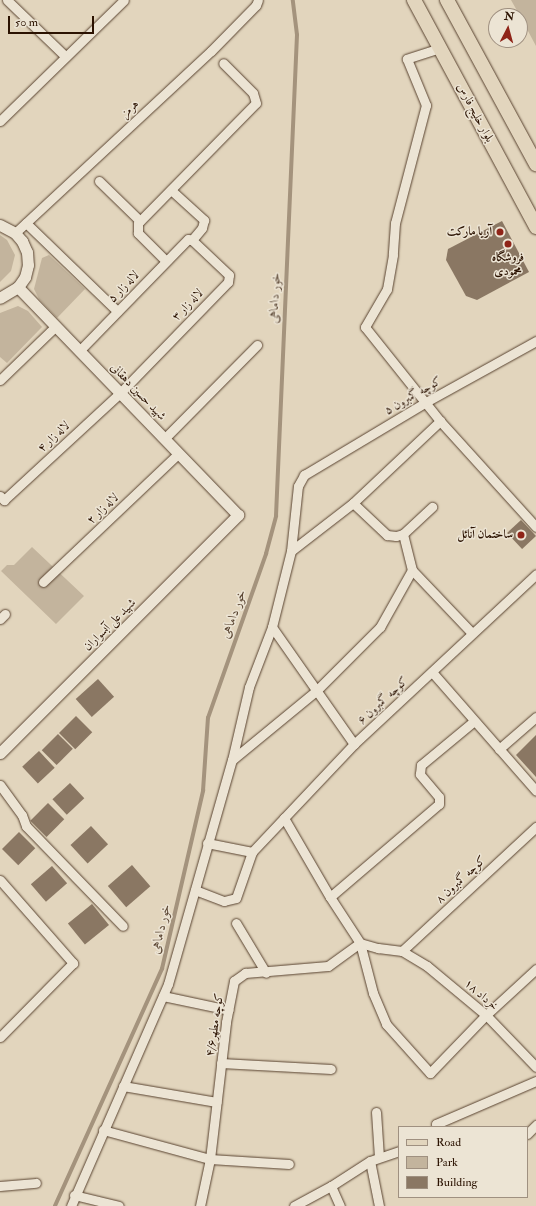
<!DOCTYPE html>
<meta charset="utf-8">
<style>
body{margin:0}
#map{position:relative;width:536px;height:1206px;overflow:hidden;background:#e2d5bd;font-family:"IM FELL Double Pica",Amiri,serif}
div>[style]{position:absolute}
.green>*{inset:0;background:#c3b49d}
.stream>*{height:3.5px;margin:-1.75px;padding:0 1.75px;transform-origin:1.75px;border-radius:1.75px;background:#a4937d}
.building>*{inset:0;background:#8a7763;transform-origin:0 0}
.roads{filter:drop-shadow(0 0 1px #594330) drop-shadow(0 0 1px #594330)}
.minor>*{height:9px;margin:-4.5px;padding:0 4.5px;transform-origin:4.5px;border-radius:4.5px;background:#ece4d4}
.tertiary>*{height:11px;margin:-5.5px;padding:0 5.5px;transform-origin:5.5px;border-radius:5.5px;background:#ece4d4}
.primary>*{height:14px;margin:-7px;padding:0 7px;transform-origin:7px;border-radius:7px;background:#e2d5bd}
.dots>*{width:11px;height:11px;translate:-50% -50%;box-sizing:border-box;border:2px solid #ece4d4;border-radius:50%}
span{translate:-50% -50%;white-space:nowrap;text-align:center;line-height:1.15;-webkit-text-stroke:3px #ece4d4;paint-order:stroke}
.street-label{font-size:12px;color:#2b1201}
.poi-label{font-size:12px;color:#2b1201;font-weight:700}
.right{translate:-100% -50%;text-align:right}
.water-label{font-size:13px;color:#5b4633;font-style:italic}
.legend{position:absolute;left:398px;top:1126px;width:130px;height:72px;box-sizing:border-box;background:#ece4d4;border:1px solid #9f9080;margin:0;padding:5px 7px;list-style:none;font-size:12px;color:#2b1201}
.legend li{display:flex;align-items:center;gap:8px;height:20px}
.legend b{width:20px;border:1px solid #9f9080}
.north{position:absolute;left:488px;top:8px;width:40px;height:40px;box-sizing:border-box;background:#ece4d4;border:1px solid #9f9080;border-radius:50%;rotate:6deg;font-size:11px;font-weight:700;line-height:16px;text-align:center;color:#2b1201}
.north::after{content:'';display:block;margin:auto;width:14px;height:18px;background:#8f2418;clip-path:polygon(50% 0,100% 100%,50% 72%,0 100%)}
.scale{position:absolute;left:8px;top:16px;width:86px;height:18px;box-sizing:border-box;border:2px solid #2b1201;border-top:0;padding-left:5px;font-size:12px;line-height:14px;white-space:nowrap;color:#2b1201;-webkit-text-stroke:3px #ece4d4;paint-order:stroke}
</style>
<div id="map">
<div class="green">
<i style="clip-path:polygon(511px 0,536px 0,536px 46px,520px 16px)"></i>
<i style="clip-path:polygon(0 235px,7px 240px,15px 255px,11px 271px,0 282px)"></i>
<i style="clip-path:polygon(49px 255px,85px 289px,57px 318px,39px 299px,34px 289px,42px 258px)"></i>
<i style="clip-path:polygon(18px 306px,28px 311px,42px 327px,7px 363px,0 357px,0 313px)"></i>
<i style="clip-path:polygon(32px 547px,84px 596px,56px 624px,1px 571px,7px 565px,14px 565px)"></i>
</div>
<div class="stream">
<i style="left:55px;top:1206px;width:260px;rotate:-65.7deg"></i>
<i style="left:162px;top:969px;width:183px;rotate:-77deg"></i>
<i style="left:203px;top:791px;width:73px;rotate:-86.1deg"></i>
<i style="left:208px;top:718px;width:174px;rotate:-70.5deg"></i>
<i style="left:266px;top:554px;width:39px;rotate:-75deg"></i>
<i style="left:276px;top:516px;width:481px;rotate:-87.5deg"></i>
<i style="left:297px;top:35px;width:35px;rotate:-97deg"></i>
</div>
<div class="building">
<i style="clip-path:polygon(502px 221px,529px 272px,477px 300px,466px 296px,446px 260px,448px 249px)"></i>
<i style="left:521px;top:520px;width:22px;height:19px;rotate:47deg"></i>
<i style="left:98px;top:679px;width:24px;height:30px;rotate:48deg"></i>
<i style="left:76px;top:716px;width:23px;height:24px;rotate:45deg"></i>
<i style="left:58px;top:734px;width:21px;height:23px;rotate:45deg"></i>
<i style="clip-path:polygon(536px 735px,536px 777px,516px 755px)"></i>
<i style="left:39px;top:751px;width:23px;height:23px;rotate:47deg"></i>
<i style="left:70px;top:783px;width:21px;height:24px;rotate:47deg"></i>
<i style="left:48px;top:803px;width:23px;height:25px;rotate:45deg"></i>
<i style="left:91px;top:826px;width:25px;height:28px;rotate:47deg"></i>
<i style="left:19px;top:832px;width:23px;height:24px;rotate:45deg"></i>
<i style="left:132px;top:865px;width:28px;height:32px;rotate:49deg"></i>
<i style="left:52px;top:866px;width:23px;height:28px;rotate:49deg"></i>
<i style="left:92px;top:904px;width:27px;height:31px;rotate:51deg"></i>
</div>
<div class="roads">
<div class="minor">
<i style="left:7px;top:0;width:81px;rotate:44deg"></i>
<i style="left:440px;top:48px;width:35px;rotate:162deg"></i>
<i style="left:407px;top:59px;width:50px;rotate:67.6deg"></i>
<i style="left:426px;top:105px;width:122px;rotate:104.7deg"></i>
<i style="left:395px;top:223px;width:32px;rotate:94deg"></i>
<i style="left:393px;top:255px;width:35px;rotate:100deg"></i>
<i style="left:387px;top:289px;width:44px;rotate:120.1deg"></i>
<i style="left:365px;top:327px;width:120px;rotate:51.4deg"></i>
<i style="left:440px;top:421px;width:143px;rotate:47.8deg"></i>
<i style="left:0;top:121px;width:173px;rotate:-44.3deg"></i>
<i style="left:99px;top:181px;width:57px;rotate:44.3deg"></i>
<i style="left:171px;top:190px;width:45px;rotate:42.3deg"></i>
<i style="left:204px;top:220px;width:8px;rotate:104deg"></i>
<i style="left:202px;top:228px;width:16px;rotate:130deg"></i>
<i style="left:26px;top:223px;width:127px;rotate:44deg"></i>
<i style="left:15px;top:233px;width:267px;rotate:-42.9deg"></i>
<i style="left:211px;top:51px;width:64px;rotate:-45.6deg"></i>
<i style="left:256px;top:5px;width:5px;rotate:-68deg"></i>
<i style="left:166px;top:261px;width:40px;rotate:-135deg"></i>
<i style="left:138px;top:233px;width:10px;rotate:-90deg"></i>
<i style="left:138px;top:223px;width:168px;rotate:-45.5deg"></i>
<i style="left:256px;top:103px;width:10px;rotate:-107deg"></i>
<i style="left:253px;top:93px;width:42px;rotate:-135deg"></i>
<i style="left:0;top:380px;width:78px;rotate:-44deg"></i>
<i style="left:165px;top:438px;width:131px;rotate:-45.3deg"></i>
<i style="left:0;top:496px;width:6px;rotate:45deg"></i>
<i style="left:4px;top:500px;width:158px;rotate:-42.7deg"></i>
<i style="left:120px;top:393px;width:155px;rotate:-45.8deg"></i>
<i style="left:228px;top:282px;width:7px;rotate:-82deg"></i>
<i style="left:229px;top:275px;width:51px;rotate:-136.6deg"></i>
<i style="left:192px;top:240px;width:4px;rotate:-166deg"></i>
<i style="left:188px;top:239px;width:155px;rotate:134.2deg"></i>
<i style="left:353px;top:503px;width:47px;rotate:43.3deg"></i>
<i style="left:387px;top:535px;width:9px;rotate:6deg"></i>
<i style="left:396px;top:536px;width:7px;rotate:-16deg"></i>
<i style="left:403px;top:534px;width:40px;rotate:-43deg"></i>
<i style="left:403px;top:534px;width:37px;rotate:76deg"></i>
<i style="left:412px;top:570px;width:86px;rotate:46.4deg"></i>
<i style="left:291px;top:551px;width:78px;rotate:-37.7deg"></i>
<i style="left:353px;top:503px;width:120px;rotate:-43.3deg"></i>
<i style="left:43px;top:582px;width:187px;rotate:-43.5deg"></i>
<i style="left:0;top:619px;width:7px;rotate:-45deg"></i>
<i style="left:272px;top:627px;width:143px;rotate:55deg"></i>
<i style="left:432px;top:672px;width:158px;rotate:48.8deg"></i>
<i style="left:499px;top:749px;width:49px;rotate:-40.9deg"></i>
<i style="left:232px;top:760px;width:109px;rotate:-39.4deg"></i>
<i style="left:316px;top:691px;width:91px;rotate:-45deg"></i>
<i style="left:380px;top:627px;width:65px;rotate:-60.7deg"></i>
<i style="left:0;top:785px;width:37px;rotate:54deg"></i>
<i style="left:22px;top:815px;width:12px;rotate:70deg"></i>
<i style="left:26px;top:826px;width:139px;rotate:45.9deg"></i>
<i style="left:284px;top:818px;width:91px;rotate:59.8deg"></i>
<i style="left:330px;top:897px;width:55px;rotate:56.9deg"></i>
<i style="left:360px;top:943px;width:19px;rotate:16deg"></i>
<i style="left:378px;top:948px;width:24px;rotate:7deg"></i>
<i style="left:402px;top:951px;width:29px;rotate:31deg"></i>
<i style="left:427px;top:966px;width:77px;rotate:39.7deg"></i>
<i style="left:486px;top:1015px;width:72px;rotate:46.1deg"></i>
<i style="left:207px;top:843px;width:46px;rotate:11.3deg"></i>
<i style="left:0;top:880px;width:111px;rotate:48.7deg"></i>
<i style="left:73px;top:963px;width:104px;rotate:134.6deg"></i>
<i style="left:195px;top:890px;width:31px;rotate:21deg"></i>
<i style="left:224px;top:901px;width:12px;rotate:-14deg"></i>
<i style="left:236px;top:898px;width:49px;rotate:-70.8deg"></i>
<i style="left:252px;top:852px;width:47px;rotate:-46.7deg"></i>
<i style="left:284px;top:818px;width:102px;rotate:-46.6deg"></i>
<i style="left:354px;top:744px;width:249px;rotate:-43deg"></i>
<i style="left:330px;top:897px;width:143px;rotate:-40.5deg"></i>
<i style="left:439px;top:804px;width:7px;rotate:-90deg"></i>
<i style="left:439px;top:797px;width:30px;rotate:-130deg"></i>
<i style="left:420px;top:774px;width:9px;rotate:-84deg"></i>
<i style="left:421px;top:765px;width:69px;rotate:-39.7deg"></i>
<i style="left:236px;top:923px;width:58px;rotate:59deg"></i>
<i style="left:402px;top:951px;width:183px;rotate:-42.8deg"></i>
<i style="left:163px;top:996px;width:67px;rotate:12deg"></i>
<i style="left:221px;top:1063px;width:110px;rotate:3.1deg"></i>
<i style="left:123px;top:1086px;width:95px;rotate:9.7deg"></i>
<i style="left:376px;top:1112px;width:45px;rotate:86.2deg"></i>
<i style="left:437px;top:1127px;width:3px;rotate:-108deg"></i>
<i style="left:436px;top:1124px;width:109px;rotate:-23.3deg"></i>
<i style="left:103px;top:1130px;width:111px;rotate:15.2deg"></i>
<i style="left:210px;top:1159px;width:79px;rotate:3.6deg"></i>
<i style="left:527px;top:1134px;width:13px;rotate:-45deg"></i>
<i style="left:370px;top:1161px;width:46px;rotate:78.7deg"></i>
<i style="left:0;top:1186px;width:36px;rotate:-5deg"></i>
<i style="left:331px;top:1186px;width:22px;rotate:66deg"></i>
<i style="left:74px;top:1195px;width:46px;rotate:13.7deg"></i>
<i style="left:71px;top:1206px;width:242px;rotate:-66.4deg"></i>
<i style="left:168px;top:984px;width:233px;rotate:-74.1deg"></i>
<i style="left:232px;top:760px;width:75px;rotate:-76.9deg"></i>
<i style="left:249px;top:687px;width:64px;rotate:-69deg"></i>
<i style="left:272px;top:627px;width:78px;rotate:-76deg"></i>
<i style="left:291px;top:551px;width:65px;rotate:-83.9deg"></i>
<i style="left:298px;top:486px;width:13px;rotate:-61deg"></i>
<i style="left:304px;top:475px;width:142px;rotate:-30.9deg"></i>
<i style="left:426px;top:402px;width:126px;rotate:-29deg"></i>
<i style="left:200px;top:1206px;width:48px;rotate:-78deg"></i>
<i style="left:210px;top:1159px;width:138px;rotate:-83.3deg"></i>
<i style="left:226px;top:1022px;width:42px;rotate:-79deg"></i>
<i style="left:234px;top:981px;width:14px;rotate:-36deg"></i>
<i style="left:245px;top:973px;width:83px;rotate:-4.8deg"></i>
<i style="left:328px;top:966px;width:39px;rotate:-36deg"></i>
<i style="left:360px;top:943px;width:52px;rotate:75.4deg"></i>
<i style="left:373px;top:993px;width:34px;rotate:67deg"></i>
<i style="left:386px;top:1024px;width:66px;rotate:48.1deg"></i>
<i style="left:430px;top:1073px;width:81px;rotate:-46deg"></i>
<i style="left:486px;top:1015px;width:68px;rotate:-42.6deg"></i>
<i style="left:294px;top:1206px;width:42px;rotate:-28.4deg"></i>
<i style="left:331px;top:1186px;width:46px;rotate:-32.7deg"></i>
<i style="left:370px;top:1161px;width:31px;rotate:-19deg"></i>
</div>
<div class="tertiary">
<i style="left:0;top:225px;width:17px;rotate:28deg"></i>
<i style="left:15px;top:233px;width:11px;rotate:49deg"></i>
<i style="left:22px;top:241px;width:12px;rotate:66deg"></i>
<i style="left:27px;top:252px;width:13px;rotate:86deg"></i>
<i style="left:28px;top:265px;width:12px;rotate:104deg"></i>
<i style="left:25px;top:277px;width:12px;rotate:125deg"></i>
<i style="left:18px;top:287px;width:21px;rotate:149deg"></i>
<i style="left:0;top:753px;width:337px;rotate:-45deg"></i>
<i style="left:238px;top:515px;width:317px;rotate:-134deg"></i>
</div>
<div class="primary">
<i style="left:414px;top:0;width:258px;rotate:61.7deg"></i>
<i style="left:447px;top:0;width:187px;rotate:61.5deg"></i>
</div>
</div>
<div class="dots">
<i style="left:500px;top:232px;background:#8f2418"></i>
<i style="left:508px;top:244px;background:#8f2418"></i>
<i style="left:521px;top:535px;background:#8f2418"></i>
</div>
<div class="street-label">
<span style="left:130px;top:109px;rotate:-43deg">هرمز</span>
<span style="left:475px;top:113px;rotate:62deg">بلوار خلیج فارس</span>
<span style="left:124px;top:287px;rotate:-46deg">لاله زار ۵</span>
<span style="left:188px;top:305px;rotate:-46deg">لاله زار ۳</span>
<span style="left:138px;top:392px;rotate:46deg">شهید حسین دهقانی</span>
<span style="left:413px;top:396px;rotate:-30deg">کوچه گمبرون ۵</span>
<span style="left:54px;top:437px;rotate:-43deg">لاله زار ۴</span>
<span style="left:103px;top:509px;rotate:-44deg">لاله زار ۲</span>
<span style="left:110px;top:625px;rotate:-45deg">شهید علی آبسواران</span>
<span style="left:383px;top:701px;rotate:-43deg">کوچه گمبرون ۶</span>
<span style="left:461px;top:880px;rotate:-43deg">کوچه گمبرون ۸</span>
<span style="left:481px;top:995px;rotate:41deg">خرداد ۱۸</span>
<span style="left:215px;top:1025px;rotate:-81deg">کوچه مطهر۴/۶</span>
</div>
<div class="poi-label">
<span class="right" style="left:492px;top:232px">آریا مارکت</span>
<span style="left:508px;top:265px">فروشگاه<br>محمودی</span>
<span class="right" style="left:513px;top:535px">ساختمان آنائل</span>
</div>
<div class="water-label">
<span style="left:275px;top:298px;rotate:-87deg">خور داماهی</span>
<span style="left:234px;top:614px;rotate:-70deg">خور داماهی</span>
<span style="left:161px;top:929px;rotate:-77deg">خور داماهی</span>
</div>
<ul class="legend">
<li><b style="height:5px;background:#e2d5bd"></b>Road</li>
<li><b style="height:11px;background:#c3b49d"></b>Park</li>
<li><b style="height:11px;background:#8a7763"></b>Building</li>
</ul>
<div class="north">N</div>
<div class="scale">50 m</div>
</div>
